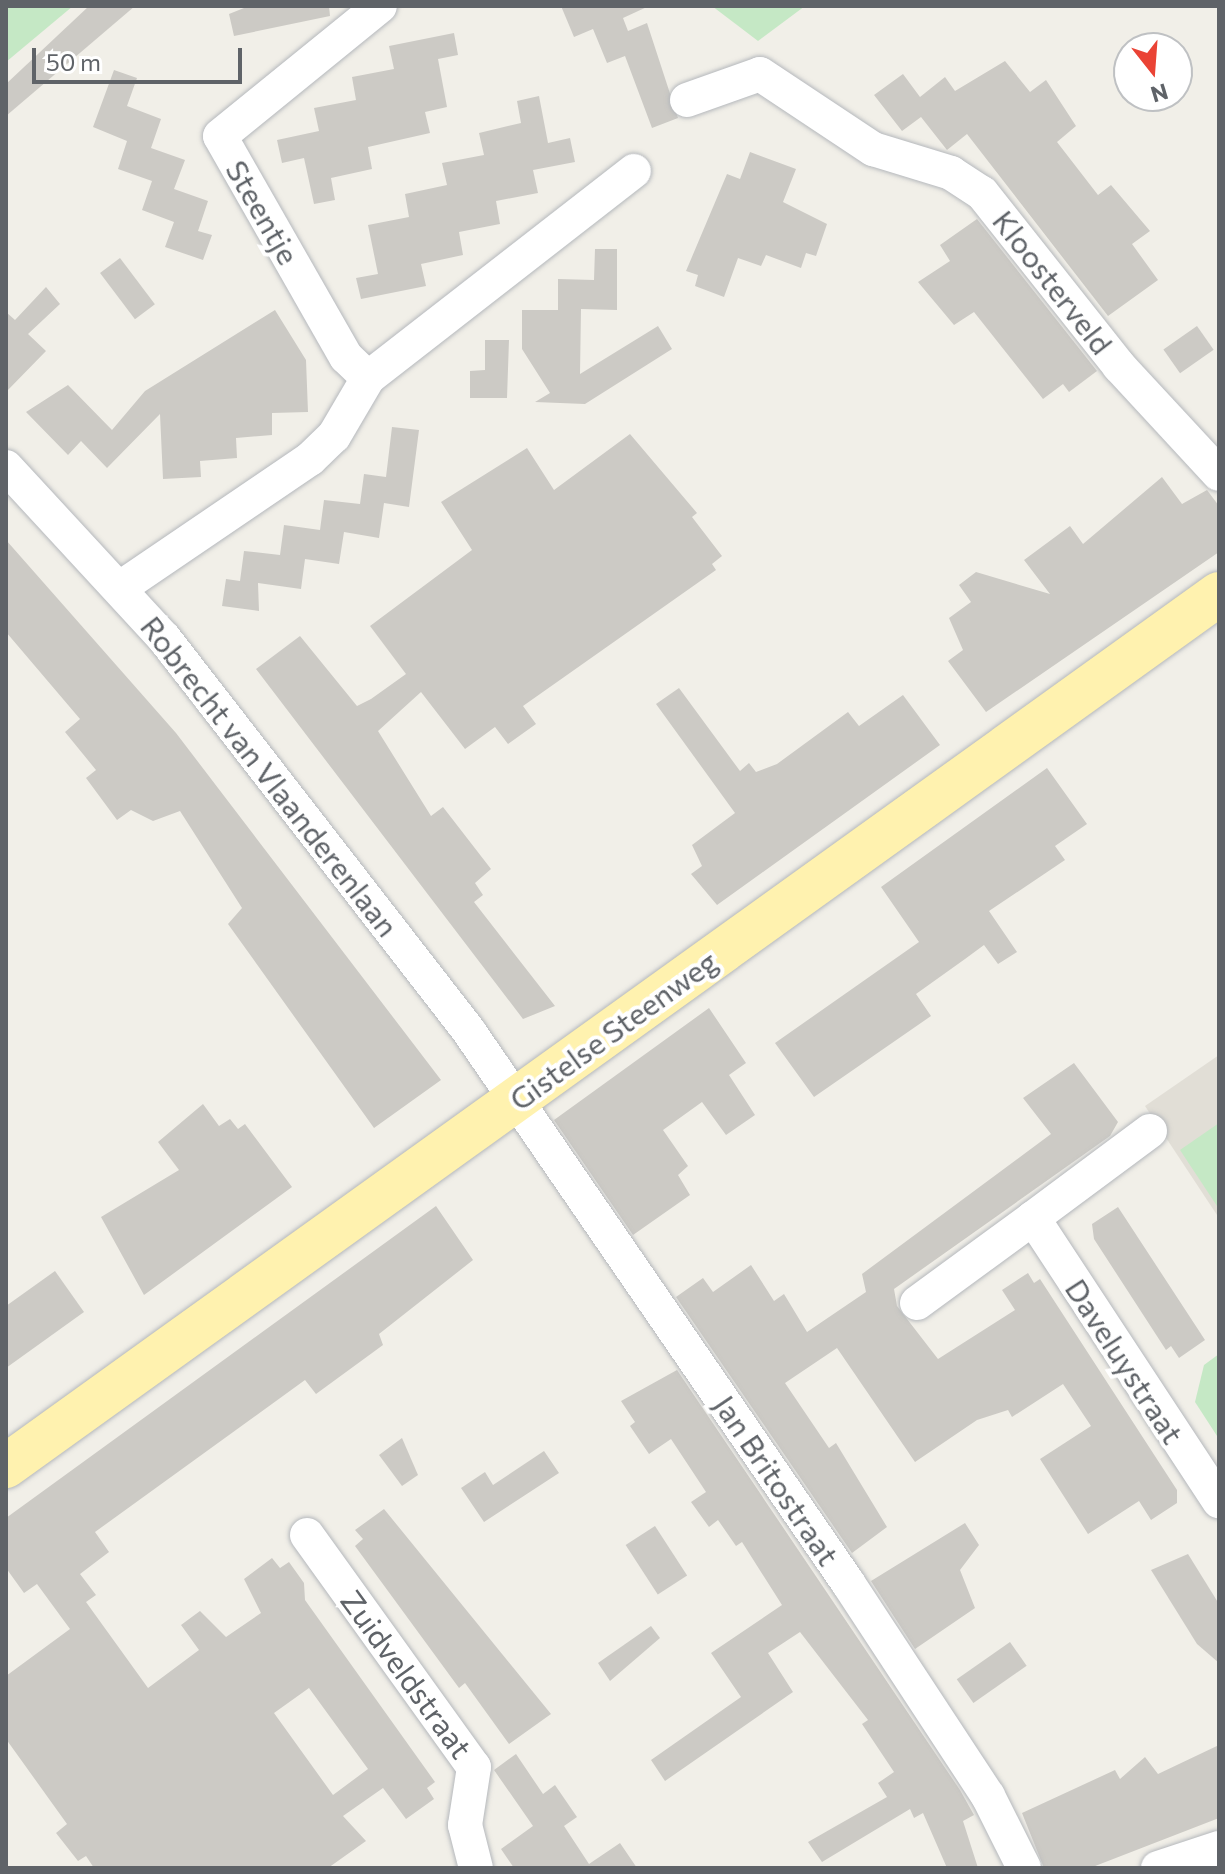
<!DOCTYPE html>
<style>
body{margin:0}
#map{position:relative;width:1225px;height:1874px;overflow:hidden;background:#f1efe8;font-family:Commissioner,sans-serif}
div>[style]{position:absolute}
.education>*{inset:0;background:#e1ded6}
.green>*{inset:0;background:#c5e8c5}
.building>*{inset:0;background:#cccac5;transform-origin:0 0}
.roads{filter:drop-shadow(0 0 2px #b5b8bc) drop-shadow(0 0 2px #b5b8bc)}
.minor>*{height:34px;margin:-17px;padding:0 17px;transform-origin:17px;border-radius:17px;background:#fff}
.major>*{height:44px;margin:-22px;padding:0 22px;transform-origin:22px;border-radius:22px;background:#fff2af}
span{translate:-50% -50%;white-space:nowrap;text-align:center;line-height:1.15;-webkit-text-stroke:8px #fff;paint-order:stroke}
.street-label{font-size:30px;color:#5f6368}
.frame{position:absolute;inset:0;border:8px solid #5f6368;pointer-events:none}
.north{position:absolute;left:1113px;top:32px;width:80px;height:80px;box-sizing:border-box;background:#fff;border:2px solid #bfc1c3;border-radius:50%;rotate:163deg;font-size:22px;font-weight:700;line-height:32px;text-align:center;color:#5f6368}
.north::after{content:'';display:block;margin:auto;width:28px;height:36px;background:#ea4335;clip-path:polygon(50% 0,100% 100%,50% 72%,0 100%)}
.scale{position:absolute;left:32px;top:48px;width:210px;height:36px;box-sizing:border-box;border:4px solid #5f6368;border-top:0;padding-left:10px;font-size:24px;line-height:28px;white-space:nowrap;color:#5f6368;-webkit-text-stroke:6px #fff;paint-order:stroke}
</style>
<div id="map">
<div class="education">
<i style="clip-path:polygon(1219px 1055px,1219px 1218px,1145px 1106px)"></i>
</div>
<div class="green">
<i style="clip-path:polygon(6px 6px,73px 6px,6px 62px)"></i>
<i style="clip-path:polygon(712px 6px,805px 6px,758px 41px)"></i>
<i style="clip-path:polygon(1219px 1123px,1219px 1209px,1180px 1150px)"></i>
<i style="clip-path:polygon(1219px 1354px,1219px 1439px,1195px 1402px,1204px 1365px)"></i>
</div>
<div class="building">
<i style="clip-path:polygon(89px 6px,135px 6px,6px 116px,6px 84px)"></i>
<i style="clip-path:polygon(249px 6px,329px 6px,330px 16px,234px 36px,229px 14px)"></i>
<i style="clip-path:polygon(561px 6px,649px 6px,623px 18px,628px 31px,647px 23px,678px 118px,652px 128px,625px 56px,607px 63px,593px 29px,574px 37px)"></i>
<i style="clip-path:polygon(454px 33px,458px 55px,438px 59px,447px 107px,425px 112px,430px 133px,368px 147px,372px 169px,331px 178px,335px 200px,314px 204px,304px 158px,282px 163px,277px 140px,319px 131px,314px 108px,356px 100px,352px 77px,394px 69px,389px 46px)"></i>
<i style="clip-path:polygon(1005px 61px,1030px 92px,1046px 80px,1076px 126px,1057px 142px,1098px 195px,1111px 185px,1150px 231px,1132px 244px,1158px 280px,1108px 316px,967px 134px,947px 150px,921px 117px,902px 131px,874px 95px,903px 74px,920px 97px,945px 77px,955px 91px)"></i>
<i style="clip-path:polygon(114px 70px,137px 78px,127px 106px,161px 119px,151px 148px,185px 160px,174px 189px,208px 201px,198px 231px,212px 235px,203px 260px,165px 247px,174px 222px,142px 210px,152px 181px,118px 169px,127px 141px,93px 127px)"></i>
<i style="clip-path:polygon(539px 96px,548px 143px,570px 138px,575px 162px,533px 170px,538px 193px,496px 201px,500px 224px,459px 232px,463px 255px,421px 264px,426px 286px,361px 299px,356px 278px,378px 274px,368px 225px,409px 217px,405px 194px,447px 185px,442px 163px,484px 155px,479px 133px,521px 123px,517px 101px)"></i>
<i style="clip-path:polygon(750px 152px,796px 169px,783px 202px,827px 224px,816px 256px,806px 253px,801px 268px,766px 255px,761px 266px,738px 258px,724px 297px,695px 286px,698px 275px,686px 271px,727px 174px,740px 179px)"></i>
<i style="clip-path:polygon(977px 219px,1097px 371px,1069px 392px,1063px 384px,1043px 399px,974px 312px,954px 325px,918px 282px,950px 261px,940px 245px)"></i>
<i style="clip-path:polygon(595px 249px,617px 249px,617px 310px,581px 309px,580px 374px,658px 326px,672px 349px,585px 404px,535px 402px,550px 393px,522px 349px,522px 310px,558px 310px,558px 279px,594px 280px)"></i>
<i style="left:120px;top:258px;width:58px;height:25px;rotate:53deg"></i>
<i style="clip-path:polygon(46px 287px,60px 304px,28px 334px,46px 351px,6px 392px,6px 312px,15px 320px)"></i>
<i style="clip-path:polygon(275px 310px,306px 360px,308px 412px,272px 413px,272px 435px,236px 438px,237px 458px,200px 461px,201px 477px,163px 479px,160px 414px,107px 468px,81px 441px,68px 455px,26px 412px,68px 385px,112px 430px,145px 391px)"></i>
<i style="left:1197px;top:326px;width:29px;height:41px;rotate:55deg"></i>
<i style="clip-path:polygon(485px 340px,509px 340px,507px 398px,470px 398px,470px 371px,485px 370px)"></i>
<i style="clip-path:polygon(392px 427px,419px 430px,409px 507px,384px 503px,379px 538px,344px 532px,339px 564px,305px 559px,301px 589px,258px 583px,259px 611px,222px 606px,226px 579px,240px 581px,244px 551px,280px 555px,284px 525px,320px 530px,324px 500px,360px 504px,364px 474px,386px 477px)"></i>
<i style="clip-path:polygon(630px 434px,697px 513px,692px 517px,722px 556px,712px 564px,716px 570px,523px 706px,536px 724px,508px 744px,495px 727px,465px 749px,421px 692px,378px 731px,431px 816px,443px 807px,491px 869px,475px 883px,483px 895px,474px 902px,555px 1006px,523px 1019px,256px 669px,300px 636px,357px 706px,371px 699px,406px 674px,370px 626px,472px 550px,441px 502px,527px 448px,554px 490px)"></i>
<i style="clip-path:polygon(1162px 477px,1182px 504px,1207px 490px,1219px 506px,1219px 552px,986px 712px,948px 661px,963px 650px,949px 618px,971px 602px,959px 585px,976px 572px,1050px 594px,1024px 560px,1070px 526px,1083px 544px)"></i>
<i style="clip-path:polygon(6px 540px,176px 733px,441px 1080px,374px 1128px,228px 924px,242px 908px,180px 811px,153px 821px,131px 810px,117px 820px,86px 778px,96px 770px,65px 732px,80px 719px,6px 632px)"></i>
<i style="clip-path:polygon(679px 688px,740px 771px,749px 763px,756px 772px,777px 764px,848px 712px,859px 726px,903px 695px,940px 745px,717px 905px,691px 874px,702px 866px,692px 845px,735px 813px,656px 704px)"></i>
<i style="clip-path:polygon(1047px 768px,1087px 824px,1055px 846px,1065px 860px,989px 911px,1017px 952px,998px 964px,984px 945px,965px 959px,916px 994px,931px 1016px,814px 1097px,775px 1043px,919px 942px,881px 887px)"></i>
<i style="clip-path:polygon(709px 1008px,746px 1063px,729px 1075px,755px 1115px,726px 1135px,702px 1102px,663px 1130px,688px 1166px,678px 1175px,690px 1195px,633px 1235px,554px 1120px)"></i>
<i style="clip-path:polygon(1074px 1063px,1118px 1122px,1110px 1136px,894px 1289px,897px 1306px,938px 1359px,1015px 1310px,1002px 1290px,1028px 1273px,1034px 1283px,1040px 1279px,1177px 1490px,1177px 1503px,1151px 1520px,1139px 1501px,1088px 1534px,1040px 1459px,1091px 1426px,1063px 1384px,1012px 1417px,1008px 1410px,977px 1420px,915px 1462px,837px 1348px,785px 1383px,829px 1448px,836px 1443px,887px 1527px,852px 1553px,676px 1297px,703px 1278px,713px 1292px,751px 1265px,774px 1301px,784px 1294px,807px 1332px,866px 1292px,862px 1274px,1051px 1134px,1023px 1098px)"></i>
<i style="clip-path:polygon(203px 1104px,219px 1126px,230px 1119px,238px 1129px,245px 1124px,292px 1187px,144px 1295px,101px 1217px,179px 1170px,158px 1142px)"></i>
<i style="clip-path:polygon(evenodd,436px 1206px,473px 1260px,379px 1334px,383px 1345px,316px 1394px,305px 1380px,95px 1532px,109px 1552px,80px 1574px,96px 1595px,86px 1602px,148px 1688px,199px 1650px,181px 1625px,200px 1611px,226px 1637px,261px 1613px,244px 1579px,272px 1558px,280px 1568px,289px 1562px,304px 1583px,305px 1600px,435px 1782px,427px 1788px,434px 1799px,406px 1819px,383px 1788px,343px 1816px,366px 1841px,328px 1868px,94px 1868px,86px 1856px,78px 1861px,56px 1833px,67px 1824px,6px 1739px,6px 1676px,70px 1629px,37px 1584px,24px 1593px,6px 1568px,6px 1518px,436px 1206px,309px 1688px,368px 1769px,333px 1795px,274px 1713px,309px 1688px)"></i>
<i style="clip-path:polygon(1118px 1207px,1205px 1340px,1179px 1358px,1171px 1346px,1166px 1350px,1094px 1239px,1092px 1224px)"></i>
<i style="clip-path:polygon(55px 1271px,84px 1312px,6px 1368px,6px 1306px)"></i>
<i style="clip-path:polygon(677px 1370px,960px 1790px,974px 1815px,963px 1821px,978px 1868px,947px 1868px,923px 1813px,914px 1818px,910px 1809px,822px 1862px,808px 1842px,887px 1797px,878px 1783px,894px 1772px,862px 1724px,868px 1720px,800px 1632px,768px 1653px,793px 1692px,665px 1781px,651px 1760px,741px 1697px,711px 1653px,782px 1605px,742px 1542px,736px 1546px,718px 1520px,709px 1527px,691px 1502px,706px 1492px,671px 1439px,649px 1454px,630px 1426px,635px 1422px,621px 1401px)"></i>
<i style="clip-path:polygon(402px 1438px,418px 1475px,402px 1486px,379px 1455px)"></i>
<i style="clip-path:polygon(544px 1451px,559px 1473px,484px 1522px,461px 1488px,485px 1472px,493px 1485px)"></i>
<i style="clip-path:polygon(384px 1509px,551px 1714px,509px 1744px,465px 1683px,459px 1688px,355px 1546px,363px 1539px,355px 1530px)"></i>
<i style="clip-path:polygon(965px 1523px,979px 1545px,960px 1570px,975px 1608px,915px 1649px,871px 1581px)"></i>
<i style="left:655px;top:1526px;width:59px;height:35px;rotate:57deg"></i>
<i style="clip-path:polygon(1188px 1554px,1219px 1604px,1219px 1663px,1197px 1644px,1151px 1570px)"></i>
<i style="clip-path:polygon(651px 1626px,660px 1638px,610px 1681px,598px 1663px)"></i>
<i style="left:1010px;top:1642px;width:29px;height:65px;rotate:55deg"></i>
<i style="clip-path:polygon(1219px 1745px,1219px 1818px,1090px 1868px,1044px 1868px,1022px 1813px,1115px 1770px,1120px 1779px,1145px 1757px,1158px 1774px)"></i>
<i style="clip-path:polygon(516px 1754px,543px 1794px,555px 1785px,577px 1817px,564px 1826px,589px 1864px,620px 1843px,637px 1868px,514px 1868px,501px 1849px,533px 1826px,494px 1770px)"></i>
</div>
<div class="roads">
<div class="minor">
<i style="left:687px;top:100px;width:77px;rotate:-19.6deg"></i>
<i style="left:760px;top:74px;width:136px;rotate:33.6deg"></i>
<i style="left:873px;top:149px;width:82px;rotate:17.1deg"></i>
<i style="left:951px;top:173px;width:37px;rotate:33deg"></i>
<i style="left:982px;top:193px;width:221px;rotate:51.6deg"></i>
<i style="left:1119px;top:366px;width:147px;rotate:47.2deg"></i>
<i style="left:368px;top:378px;width:30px;rotate:-136deg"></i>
<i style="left:346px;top:357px;width:254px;rotate:-119.7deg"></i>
<i style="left:220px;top:136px;width:206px;rotate:-39.1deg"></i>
<i style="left:6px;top:467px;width:233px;rotate:47.3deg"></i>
<i style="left:164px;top:638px;width:496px;rotate:52.2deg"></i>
<i style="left:468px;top:1030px;width:671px;rotate:55.5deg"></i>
<i style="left:848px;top:1583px;width:255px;rotate:56.7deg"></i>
<i style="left:988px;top:1796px;width:80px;rotate:63.4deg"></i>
<i style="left:120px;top:588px;width:230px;rotate:-34.2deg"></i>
<i style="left:310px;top:459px;width:33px;rotate:-44deg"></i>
<i style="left:334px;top:436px;width:67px;rotate:-59.6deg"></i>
<i style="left:368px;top:378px;width:337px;rotate:-37.9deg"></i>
<i style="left:1150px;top:1131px;width:146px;rotate:143.4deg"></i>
<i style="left:1033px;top:1218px;width:339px;rotate:56.7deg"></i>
<i style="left:917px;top:1303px;width:144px;rotate:-36.2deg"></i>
<i style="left:307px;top:1535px;width:286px;rotate:54.3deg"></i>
<i style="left:474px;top:1767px;width:59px;rotate:98.8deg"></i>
<i style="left:465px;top:1825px;width:44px;rotate:75.7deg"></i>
<i style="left:1158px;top:1868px;width:64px;rotate:-18.2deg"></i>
</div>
<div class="major">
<i style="left:6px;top:1466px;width:1494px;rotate:-35.71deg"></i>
</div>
</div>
<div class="street-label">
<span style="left:263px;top:212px;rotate:60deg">Steentje</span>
<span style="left:1053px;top:282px;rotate:52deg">Kloosterveld</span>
<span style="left:270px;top:776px;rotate:52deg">Robrecht van Vlaanderenlaan</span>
<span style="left:613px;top:1030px;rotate:-36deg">Gistelse Steenweg</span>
<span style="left:1125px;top:1361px;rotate:57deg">Daveluystraat</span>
<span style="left:777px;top:1480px;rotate:56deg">Jan Britostraat</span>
<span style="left:407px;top:1674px;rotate:54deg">Zuidveldstraat</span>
</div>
<div class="frame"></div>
<div class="north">N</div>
<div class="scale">50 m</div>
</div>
